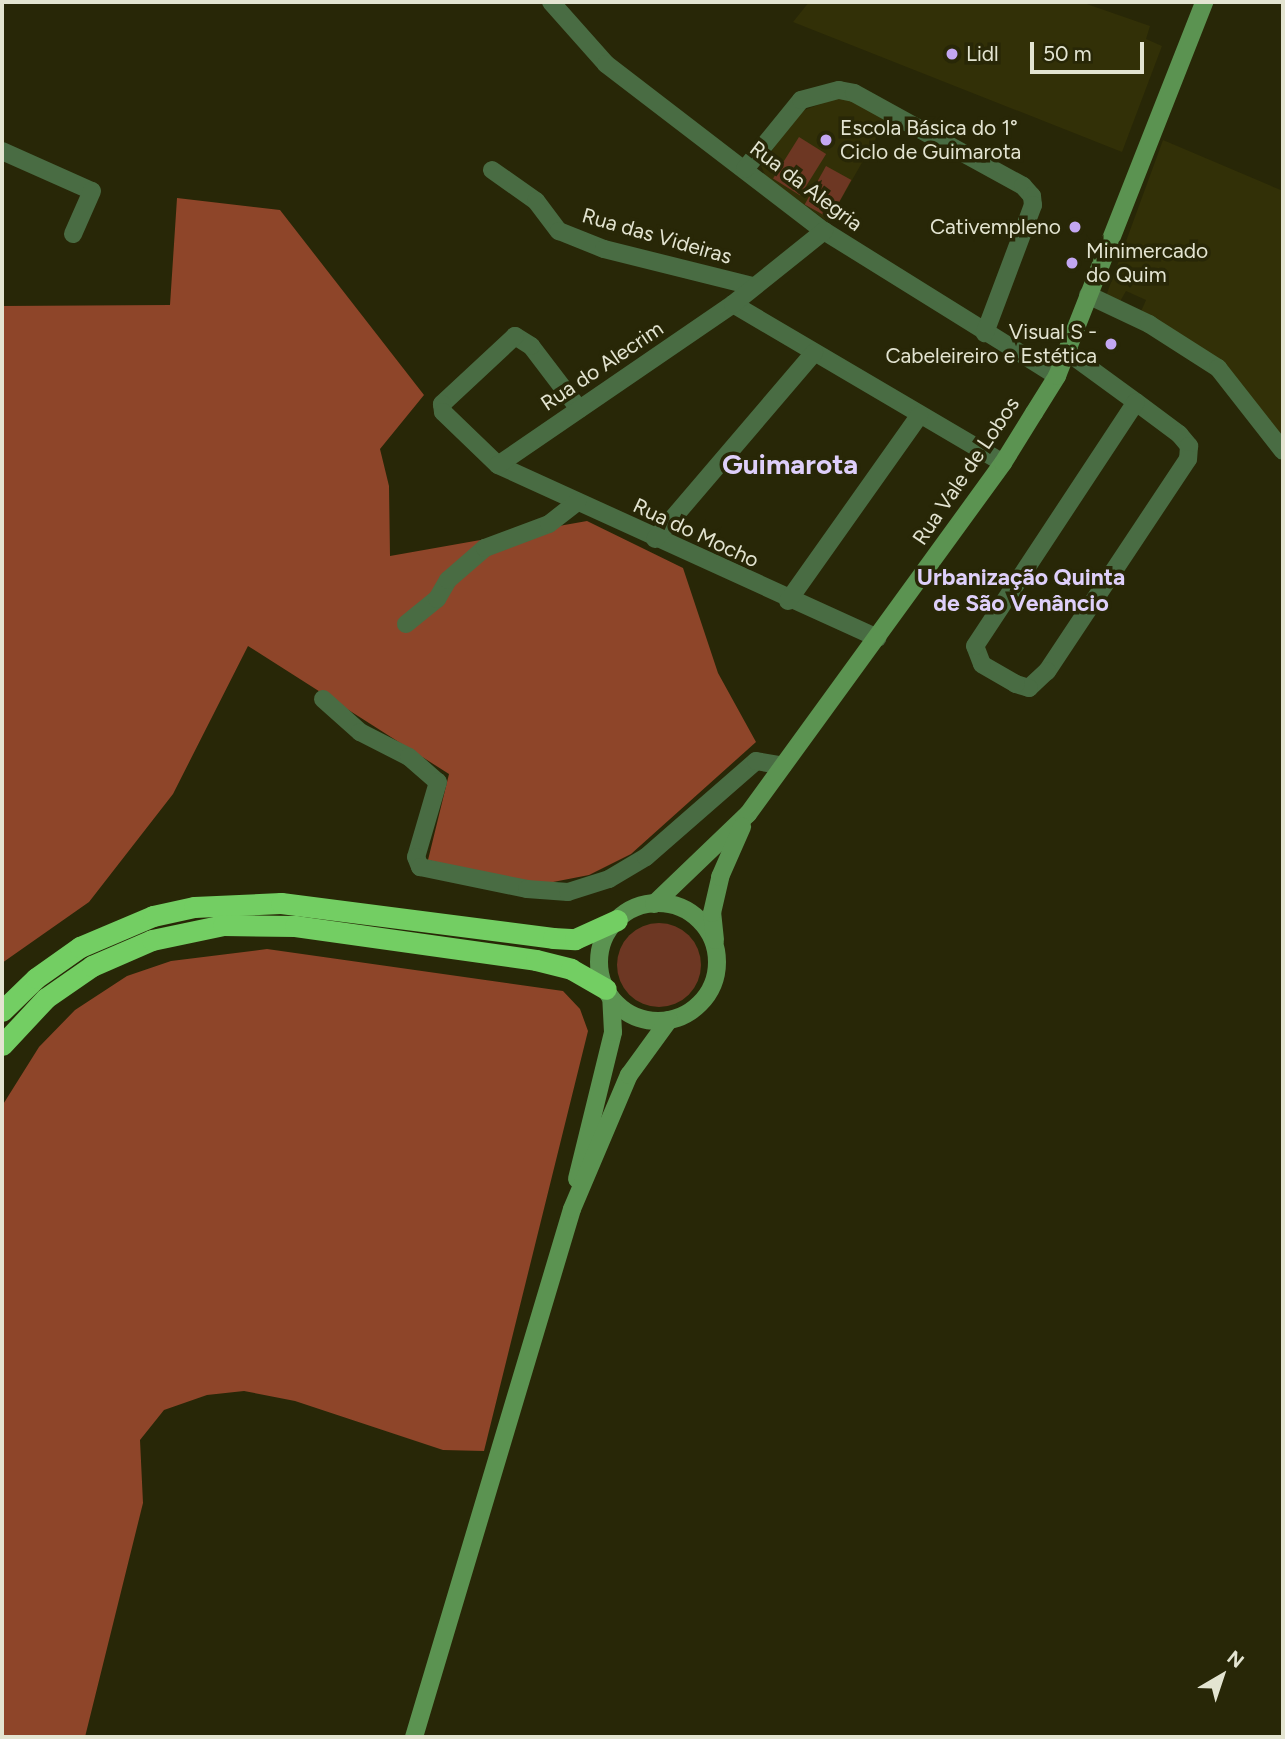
<!DOCTYPE html>
<meta charset="utf-8">
<style>
body{margin:0}
#map{position:relative;width:1285px;height:1739px;overflow:hidden;background:#282707;font-family:Figtree,sans-serif}
div>[style]{position:absolute}
.built>*{inset:0;background:#323007}
.green>*{inset:0;background:#6d3723;transform-origin:0 0}
.round{border-radius:50%}
.forest>*{inset:0;background:#8e4529}
.minor>*{height:18px;margin:-9px;padding:0 9px;transform-origin:9px;border-radius:9px;background:#496c43}
.secondary>*{height:18px;margin:-9px;padding:0 9px;transform-origin:9px;border-radius:9px;background:#5b9351}
.secondary>.ring{margin:-9px;padding:0;box-sizing:content-box;background:none;border:18px solid #5b9351;border-radius:50%}
.motorway>*{height:21px;margin:-10.5px;padding:0 10.5px;transform-origin:10.5px;border-radius:10.5px;background:#73ce63}
.dots>*{width:19px;height:19px;translate:-50% -50%;box-sizing:border-box;border:4px solid #282707;border-radius:50%}
span{translate:-50% -50%;white-space:nowrap;text-align:center;line-height:1.15;-webkit-text-stroke:7px #282707;paint-order:stroke}
.poi-label{font-size:21px;color:#e3e4d1}
.left{translate:0 -50%;text-align:left}
.right{translate:-100% -50%;text-align:right}
.street-label{font-size:21px;color:#e3e4d1}
.neighbourhood-label{font-size:23px;color:#decffa;font-weight:700}
.district-label{font-size:28px;color:#decffa;font-weight:700}
.frame{position:absolute;inset:0;border:4px solid #e3e4d1;pointer-events:none}
.north{position:absolute;left:1187px;top:1641px;width:70px;height:70px;-webkit-text-stroke:5px #282707;paint-order:stroke;rotate:39deg;font-size:19px;font-weight:700;line-height:28px;text-align:center;color:#e3e4d1}
.north::after{content:'';display:block;margin:auto;width:24px;height:32px;background:#e3e4d1;clip-path:polygon(50% 0,100% 100%,50% 72%,0 100%)}
.scale{position:absolute;left:1030px;top:42px;width:114px;height:32px;box-sizing:border-box;border:4px solid #e3e4d1;border-top:0;padding-left:9px;font-size:21px;line-height:24px;white-space:nowrap;color:#e3e4d1;-webkit-text-stroke:5px #282707;paint-order:stroke}
</style>
<div id="map">
<div class="built">
<i style="clip-path:polygon(809px 2px,1081px 2px,1150px 26px,1146px 39px,1162px 46px,1122px 152px,793px 22px)"></i>
<i style="clip-path:polygon(842px 96px,887px 119px,828px 222px,766px 177px,761px 166px,799px 112px)"></i>
<i style="clip-path:polygon(1163px 140px,1283px 191px,1283px 441px,1220px 360px,1139px 316px,1146px 300px,1126px 291px,1118px 305px,1106px 296px)"></i>
</div>
<div class="green">
<i style="left:799px;top:137px;width:32px;height:49px;rotate:32deg"></i>
<i style="left:826px;top:166px;width:29px;height:44px;rotate:29deg"></i>
<i class="round" style="left:617px;top:923px;width:84px;height:84px"></i>
</div>
<div class="forest">
<i style="clip-path:polygon(177px 198px,280px 210px,424px 395px,380px 449px,389px 486px,390px 556px,587px 521px,683px 568px,718px 673px,756px 742px,631px 854px,589px 875px,548px 883px,525px 882px,428px 860px,449px 774px,248px 646px,173px 794px,89px 902px,2px 963px,2px 306px,170px 305px)"></i>
<i style="clip-path:polygon(267px 949px,563px 991px,580px 1009px,588px 1031px,484px 1451px,443px 1450px,295px 1401px,244px 1391px,207px 1395px,164px 1410px,140px 1440px,143px 1503px,85px 1737px,2px 1737px,2px 1106px,39px 1047px,75px 1010px,127px 976px,171px 961px)"></i>
</div>
<div class="minor">
<i style="left:551px;top:2px;width:83px;rotate:48.4deg"></i>
<i style="left:606px;top:64px;width:275px;rotate:37.5deg"></i>
<i style="left:824px;top:231px;width:274px;rotate:31.9deg"></i>
<i style="left:2px;top:151px;width:98px;rotate:24deg"></i>
<i style="left:92px;top:191px;width:47px;rotate:113.8deg"></i>
<i style="left:745px;top:169px;width:89px;rotate:-50.9deg"></i>
<i style="left:801px;top:100px;width:39px;rotate:-15deg"></i>
<i style="left:839px;top:90px;width:15px;rotate:11deg"></i>
<i style="left:854px;top:93px;width:193px;rotate:28.8deg"></i>
<i style="left:1023px;top:186px;width:13px;rotate:48deg"></i>
<i style="left:1032px;top:196px;width:9px;rotate:84deg"></i>
<i style="left:1033px;top:205px;width:137px;rotate:110.6deg"></i>
<i style="left:492px;top:170px;width:54px;rotate:35.2deg"></i>
<i style="left:536px;top:201px;width:38px;rotate:53deg"></i>
<i style="left:559px;top:231px;width:48px;rotate:21.8deg"></i>
<i style="left:604px;top:249px;width:153px;rotate:14deg"></i>
<i style="left:1088px;top:295px;width:68px;rotate:25.4deg"></i>
<i style="left:1149px;top:324px;width:82px;rotate:32.5deg"></i>
<i style="left:1218px;top:368px;width:105px;rotate:51.9deg"></i>
<i style="left:733px;top:304px;width:313px;rotate:30.5deg"></i>
<i style="left:1066px;top:351px;width:87px;rotate:36.1deg"></i>
<i style="left:1136px;top:402px;width:54px;rotate:36.7deg"></i>
<i style="left:1179px;top:434px;width:16px;rotate:50deg"></i>
<i style="left:1189px;top:446px;width:13px;rotate:94deg"></i>
<i style="left:1188px;top:459px;width:255px;rotate:123.6deg"></i>
<i style="left:1047px;top:671px;width:25px;rotate:137deg"></i>
<i style="left:1029px;top:688px;width:14px;rotate:-163deg"></i>
<i style="left:1016px;top:684px;width:39px;rotate:-150deg"></i>
<i style="left:982px;top:664px;width:19px;rotate:-111deg"></i>
<i style="left:975px;top:646px;width:292px;rotate:-56.6deg"></i>
<i style="left:579px;top:409px;width:79px;rotate:-127.3deg"></i>
<i style="left:531px;top:346px;width:19px;rotate:-148deg"></i>
<i style="left:515px;top:336px;width:100px;rotate:137deg"></i>
<i style="left:442px;top:404px;width:8px;rotate:83deg"></i>
<i style="left:443px;top:412px;width:76px;rotate:43.9deg"></i>
<i style="left:498px;top:465px;width:417px;rotate:24.5deg"></i>
<i style="left:498px;top:465px;width:285px;rotate:-34.4deg"></i>
<i style="left:733px;top:304px;width:117px;rotate:-38.7deg"></i>
<i style="left:655px;top:539px;width:245px;rotate:-49.5deg"></i>
<i style="left:788px;top:601px;width:227px;rotate:-54.7deg"></i>
<i style="left:406px;top:624px;width:40px;rotate:-39deg"></i>
<i style="left:437px;top:599px;width:22px;rotate:-60deg"></i>
<i style="left:448px;top:580px;width:49px;rotate:-40.9deg"></i>
<i style="left:485px;top:548px;width:68px;rotate:-20.6deg"></i>
<i style="left:549px;top:524px;width:36px;rotate:-38deg"></i>
<i style="left:323px;top:699px;width:50px;rotate:41.7deg"></i>
<i style="left:360px;top:732px;width:55px;rotate:27deg"></i>
<i style="left:409px;top:757px;width:38px;rotate:41deg"></i>
<i style="left:438px;top:782px;width:78px;rotate:106.3deg"></i>
<i style="left:416px;top:857px;width:11px;rotate:68deg"></i>
<i style="left:420px;top:867px;width:109px;rotate:11.6deg"></i>
<i style="left:527px;top:889px;width:41px;rotate:4.2deg"></i>
<i style="left:568px;top:892px;width:43px;rotate:-17.6deg"></i>
<i style="left:609px;top:879px;width:43px;rotate:-30.7deg"></i>
<i style="left:646px;top:857px;width:146px;rotate:-41.1deg"></i>
<i style="left:756px;top:761px;width:27px;rotate:10deg"></i>
</div>
<div class="secondary">
<i class="ring" style="left:599px;top:903px;width:100px;height:100px"></i>
<i style="left:654px;top:904px;width:130px;rotate:-43.8deg"></i>
<i style="left:748px;top:814px;width:434px;rotate:-54deg"></i>
<i style="left:1003px;top:463px;width:59px;rotate:-58.2deg"></i>
<i style="left:1034px;top:413px;width:44px;rotate:-58.1deg"></i>
<i style="left:1057px;top:376px;width:402px;rotate:-68.5deg"></i>
<i style="left:715px;top:940px;width:27px;rotate:-96deg"></i>
<i style="left:712px;top:913px;width:37px;rotate:-77deg"></i>
<i style="left:720px;top:877px;width:55px;rotate:-66.3deg"></i>
<i style="left:577px;top:1179px;width:151px;rotate:-76.2deg"></i>
<i style="left:613px;top:1032px;width:34px;rotate:-93deg"></i>
<i style="left:414px;top:1737px;width:551px;rotate:-73.34deg"></i>
<i style="left:572px;top:1209px;width:146px;rotate:-67deg"></i>
<i style="left:629px;top:1075px;width:68px;rotate:-54deg"></i>
</div>
<div class="motorway">
<i style="left:2px;top:1011px;width:47px;rotate:-44.1deg"></i>
<i style="left:36px;top:978px;width:54px;rotate:-35.2deg"></i>
<i style="left:80px;top:947px;width:79px;rotate:-23deg"></i>
<i style="left:153px;top:916px;width:42px;rotate:-12.4deg"></i>
<i style="left:194px;top:907px;width:87px;rotate:-2.6deg"></i>
<i style="left:281px;top:903px;width:274px;rotate:7.3deg"></i>
<i style="left:553px;top:938px;width:22px;rotate:3deg"></i>
<i style="left:575px;top:939px;width:46px;rotate:-24.3deg"></i>
<i style="left:2px;top:1045px;width:64px;rotate:-46.9deg"></i>
<i style="left:46px;top:998px;width:56px;rotate:-34.8deg"></i>
<i style="left:92px;top:966px;width:65px;rotate:-23.4deg"></i>
<i style="left:152px;top:940px;width:73px;rotate:-11.9deg"></i>
<i style="left:223px;top:925px;width:72px;rotate:0.8deg"></i>
<i style="left:295px;top:926px;width:243px;rotate:8deg"></i>
<i style="left:536px;top:960px;width:36px;rotate:14deg"></i>
<i style="left:571px;top:969px;width:40px;rotate:29.7deg"></i>
</div>
<div class="dots">
<i style="left:952px;top:54px;background:#c3a7f2"></i>
<i style="left:826px;top:140px;background:#c3a7f2"></i>
<i style="left:1075px;top:227px;background:#c3a7f2"></i>
<i style="left:1072px;top:263px;background:#c3a7f2"></i>
<i style="left:1111px;top:344px;background:#c3a7f2"></i>
</div>
<div class="poi-label">
<span class="left" style="left:966px;top:54px">Lidl</span>
<span class="left" style="left:840px;top:140px">Escola Básica do 1°<br>Ciclo de Guimarota</span>
<span class="right" style="left:1061px;top:227px">Cativempleno</span>
<span class="left" style="left:1086px;top:263px">Minimercado<br>do Quim</span>
<span class="right" style="left:1097px;top:344px">Visual S -<br>Cabeleireiro e Estética</span>
</div>
<div class="street-label">
<span style="left:806px;top:186px;rotate:37deg">Rua da Alegria</span>
<span style="left:657px;top:236px;rotate:16deg">Rua das Videiras</span>
<span style="left:602px;top:366px;rotate:-34deg">Rua do Alecrim</span>
<span style="left:966px;top:471px;rotate:-56deg">Rua Vale de Lobos</span>
<span style="left:696px;top:533px;rotate:25deg">Rua do Mocho</span>
</div>
<div class="neighbourhood-label">
<span style="left:1021px;top:590px">Urbanização Quinta<br>de São Venâncio</span>
</div>
<div class="district-label">
<span style="left:790px;top:464px">Guimarota</span>
</div>
<div class="frame"></div>
<div class="north">N</div>
<div class="scale">50 m</div>
</div>
